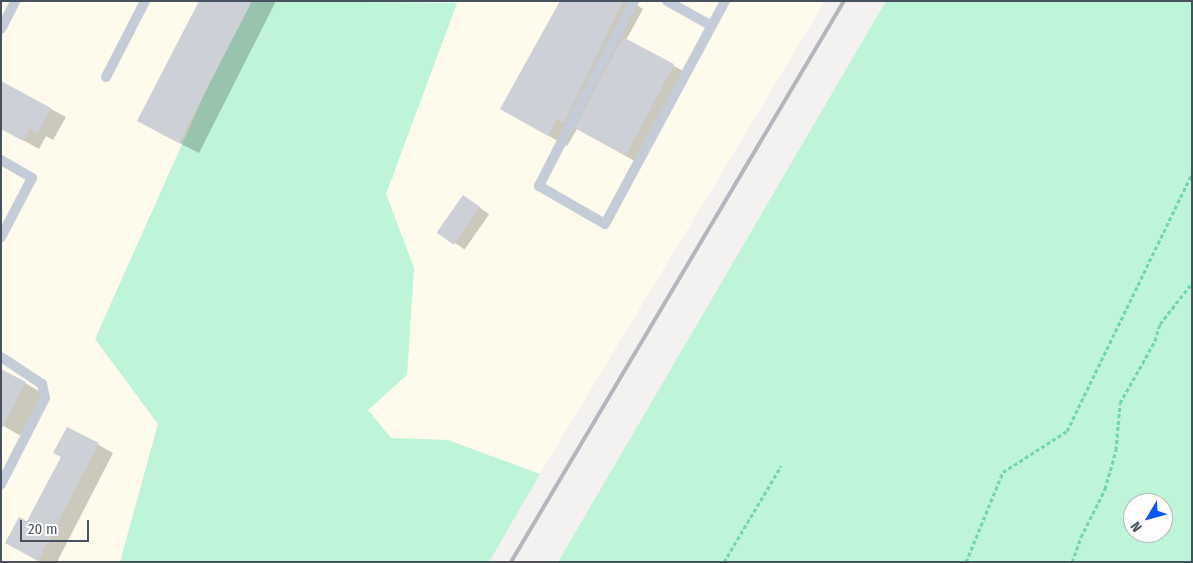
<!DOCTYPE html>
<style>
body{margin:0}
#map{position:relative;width:1193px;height:563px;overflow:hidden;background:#f4f2f1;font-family:"Fira Sans Condensed",sans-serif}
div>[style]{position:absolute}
.commercial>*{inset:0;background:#fefaec}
.green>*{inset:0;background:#bef4d8}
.shadow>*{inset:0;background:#0003;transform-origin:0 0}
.building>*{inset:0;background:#cdd0d7;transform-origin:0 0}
.path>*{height:3px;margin-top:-1.5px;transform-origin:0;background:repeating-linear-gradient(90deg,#72d5af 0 4px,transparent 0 6.5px)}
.service>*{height:10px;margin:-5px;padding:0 5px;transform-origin:5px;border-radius:5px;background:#c4ccd7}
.rail>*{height:4px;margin:-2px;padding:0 2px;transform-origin:2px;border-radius:2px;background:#b3b6bc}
span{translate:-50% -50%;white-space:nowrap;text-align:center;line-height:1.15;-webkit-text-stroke:4px #fff;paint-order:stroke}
.frame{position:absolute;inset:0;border:2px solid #475261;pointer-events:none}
.north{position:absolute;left:1123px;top:493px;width:50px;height:50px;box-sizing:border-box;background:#fff;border:1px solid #b5bac0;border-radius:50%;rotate:233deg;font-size:14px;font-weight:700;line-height:20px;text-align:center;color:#475261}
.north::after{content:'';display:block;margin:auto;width:18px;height:22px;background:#0a59f5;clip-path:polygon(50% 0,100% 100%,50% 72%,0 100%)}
.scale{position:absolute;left:20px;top:520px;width:69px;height:22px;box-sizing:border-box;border:2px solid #475261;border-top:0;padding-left:6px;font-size:15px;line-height:18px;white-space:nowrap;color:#475261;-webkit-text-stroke:4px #fff;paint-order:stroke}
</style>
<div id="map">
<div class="commercial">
<i style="clip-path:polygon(1px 1px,246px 1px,139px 399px,158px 424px,120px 562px,1px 562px)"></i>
<i style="clip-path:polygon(456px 1px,825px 1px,540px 474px,448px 440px,391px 438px,368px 410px,407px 375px,414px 268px,386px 194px)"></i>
</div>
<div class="green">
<i style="clip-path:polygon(246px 1px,457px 3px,386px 194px,414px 268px,407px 375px,368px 410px,391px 438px,448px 440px,540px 474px,489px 562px,120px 562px,158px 424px,95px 339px)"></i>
<i style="clip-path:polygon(evenodd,886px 1px,1192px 1px,1192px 562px,558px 562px,886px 1px,1133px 503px,1163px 503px,1163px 533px,1133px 533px,1133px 503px)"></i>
</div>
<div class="shadow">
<i style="clip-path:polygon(200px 1px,276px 1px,199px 153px,158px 132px)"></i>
<i style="clip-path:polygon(561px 1px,630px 1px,643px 9px,626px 40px,689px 74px,640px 164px,577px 129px,567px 146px,501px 109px)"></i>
<i style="clip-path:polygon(1px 82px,66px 117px,53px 140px,46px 136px,39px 149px,1px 128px)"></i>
<i style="left:463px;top:196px;width:32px;height:43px;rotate:35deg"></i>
<i style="left:25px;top:383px;width:22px;height:48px;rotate:30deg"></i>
<i style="clip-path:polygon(68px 428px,113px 453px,57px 562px,41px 562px,22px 551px,28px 523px,62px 456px)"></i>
</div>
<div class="building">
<i style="clip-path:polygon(199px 1px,252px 1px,179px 143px,137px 121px)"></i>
<i style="clip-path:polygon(560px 1px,623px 1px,564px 123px,557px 119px,548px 136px,500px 109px)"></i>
<i style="left:623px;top:37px;width:58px;height:103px;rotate:28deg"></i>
<i style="clip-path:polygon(1px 81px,51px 108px,38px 133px,30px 129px,23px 141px,1px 129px)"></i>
<i style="left:463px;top:195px;width:21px;height:46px;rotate:35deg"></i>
<i style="clip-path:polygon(1px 369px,26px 382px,1px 430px)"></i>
<i style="clip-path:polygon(67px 427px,99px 443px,38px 561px,5px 543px,19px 517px,27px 521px,61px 457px,53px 453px)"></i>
</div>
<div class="path">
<i style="left:724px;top:562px;width:112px;rotate:-59.3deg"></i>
<i style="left:966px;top:562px;width:97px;rotate:-67.7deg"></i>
<i style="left:1003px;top:472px;width:76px;rotate:-32.6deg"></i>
<i style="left:1067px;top:431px;width:287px;rotate:-64.1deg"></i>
<i style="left:1072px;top:562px;width:27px;rotate:-70deg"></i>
<i style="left:1081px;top:537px;width:54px;rotate:-63.4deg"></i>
<i style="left:1105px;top:489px;width:41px;rotate:-74.2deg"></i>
<i style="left:1116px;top:450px;width:47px;rotate:-85.1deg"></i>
<i style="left:1120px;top:403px;width:71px;rotate:-60.6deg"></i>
<i style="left:1155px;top:341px;width:18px;rotate:-74deg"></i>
<i style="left:1160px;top:324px;width:52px;rotate:-52deg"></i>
</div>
<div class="service">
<i style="left:634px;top:1px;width:208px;rotate:117.2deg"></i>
<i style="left:539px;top:186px;width:76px;rotate:29.9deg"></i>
<i style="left:605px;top:224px;width:253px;rotate:-61.7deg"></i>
<i style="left:667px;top:1px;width:51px;rotate:29.1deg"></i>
<i style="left:1px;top:29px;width:31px;rotate:-63deg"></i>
<i style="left:106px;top:77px;width:85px;rotate:-62.8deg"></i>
<i style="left:1px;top:160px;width:36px;rotate:30deg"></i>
<i style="left:32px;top:178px;width:67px;rotate:117.7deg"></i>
<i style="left:1px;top:357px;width:49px;rotate:33.4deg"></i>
<i style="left:42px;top:384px;width:14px;rotate:78deg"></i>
<i style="left:45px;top:398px;width:97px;rotate:117.1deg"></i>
</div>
<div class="rail">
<i style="left:511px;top:562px;width:652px;rotate:-59.31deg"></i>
</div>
<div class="frame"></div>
<div class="north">N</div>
<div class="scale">20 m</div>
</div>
